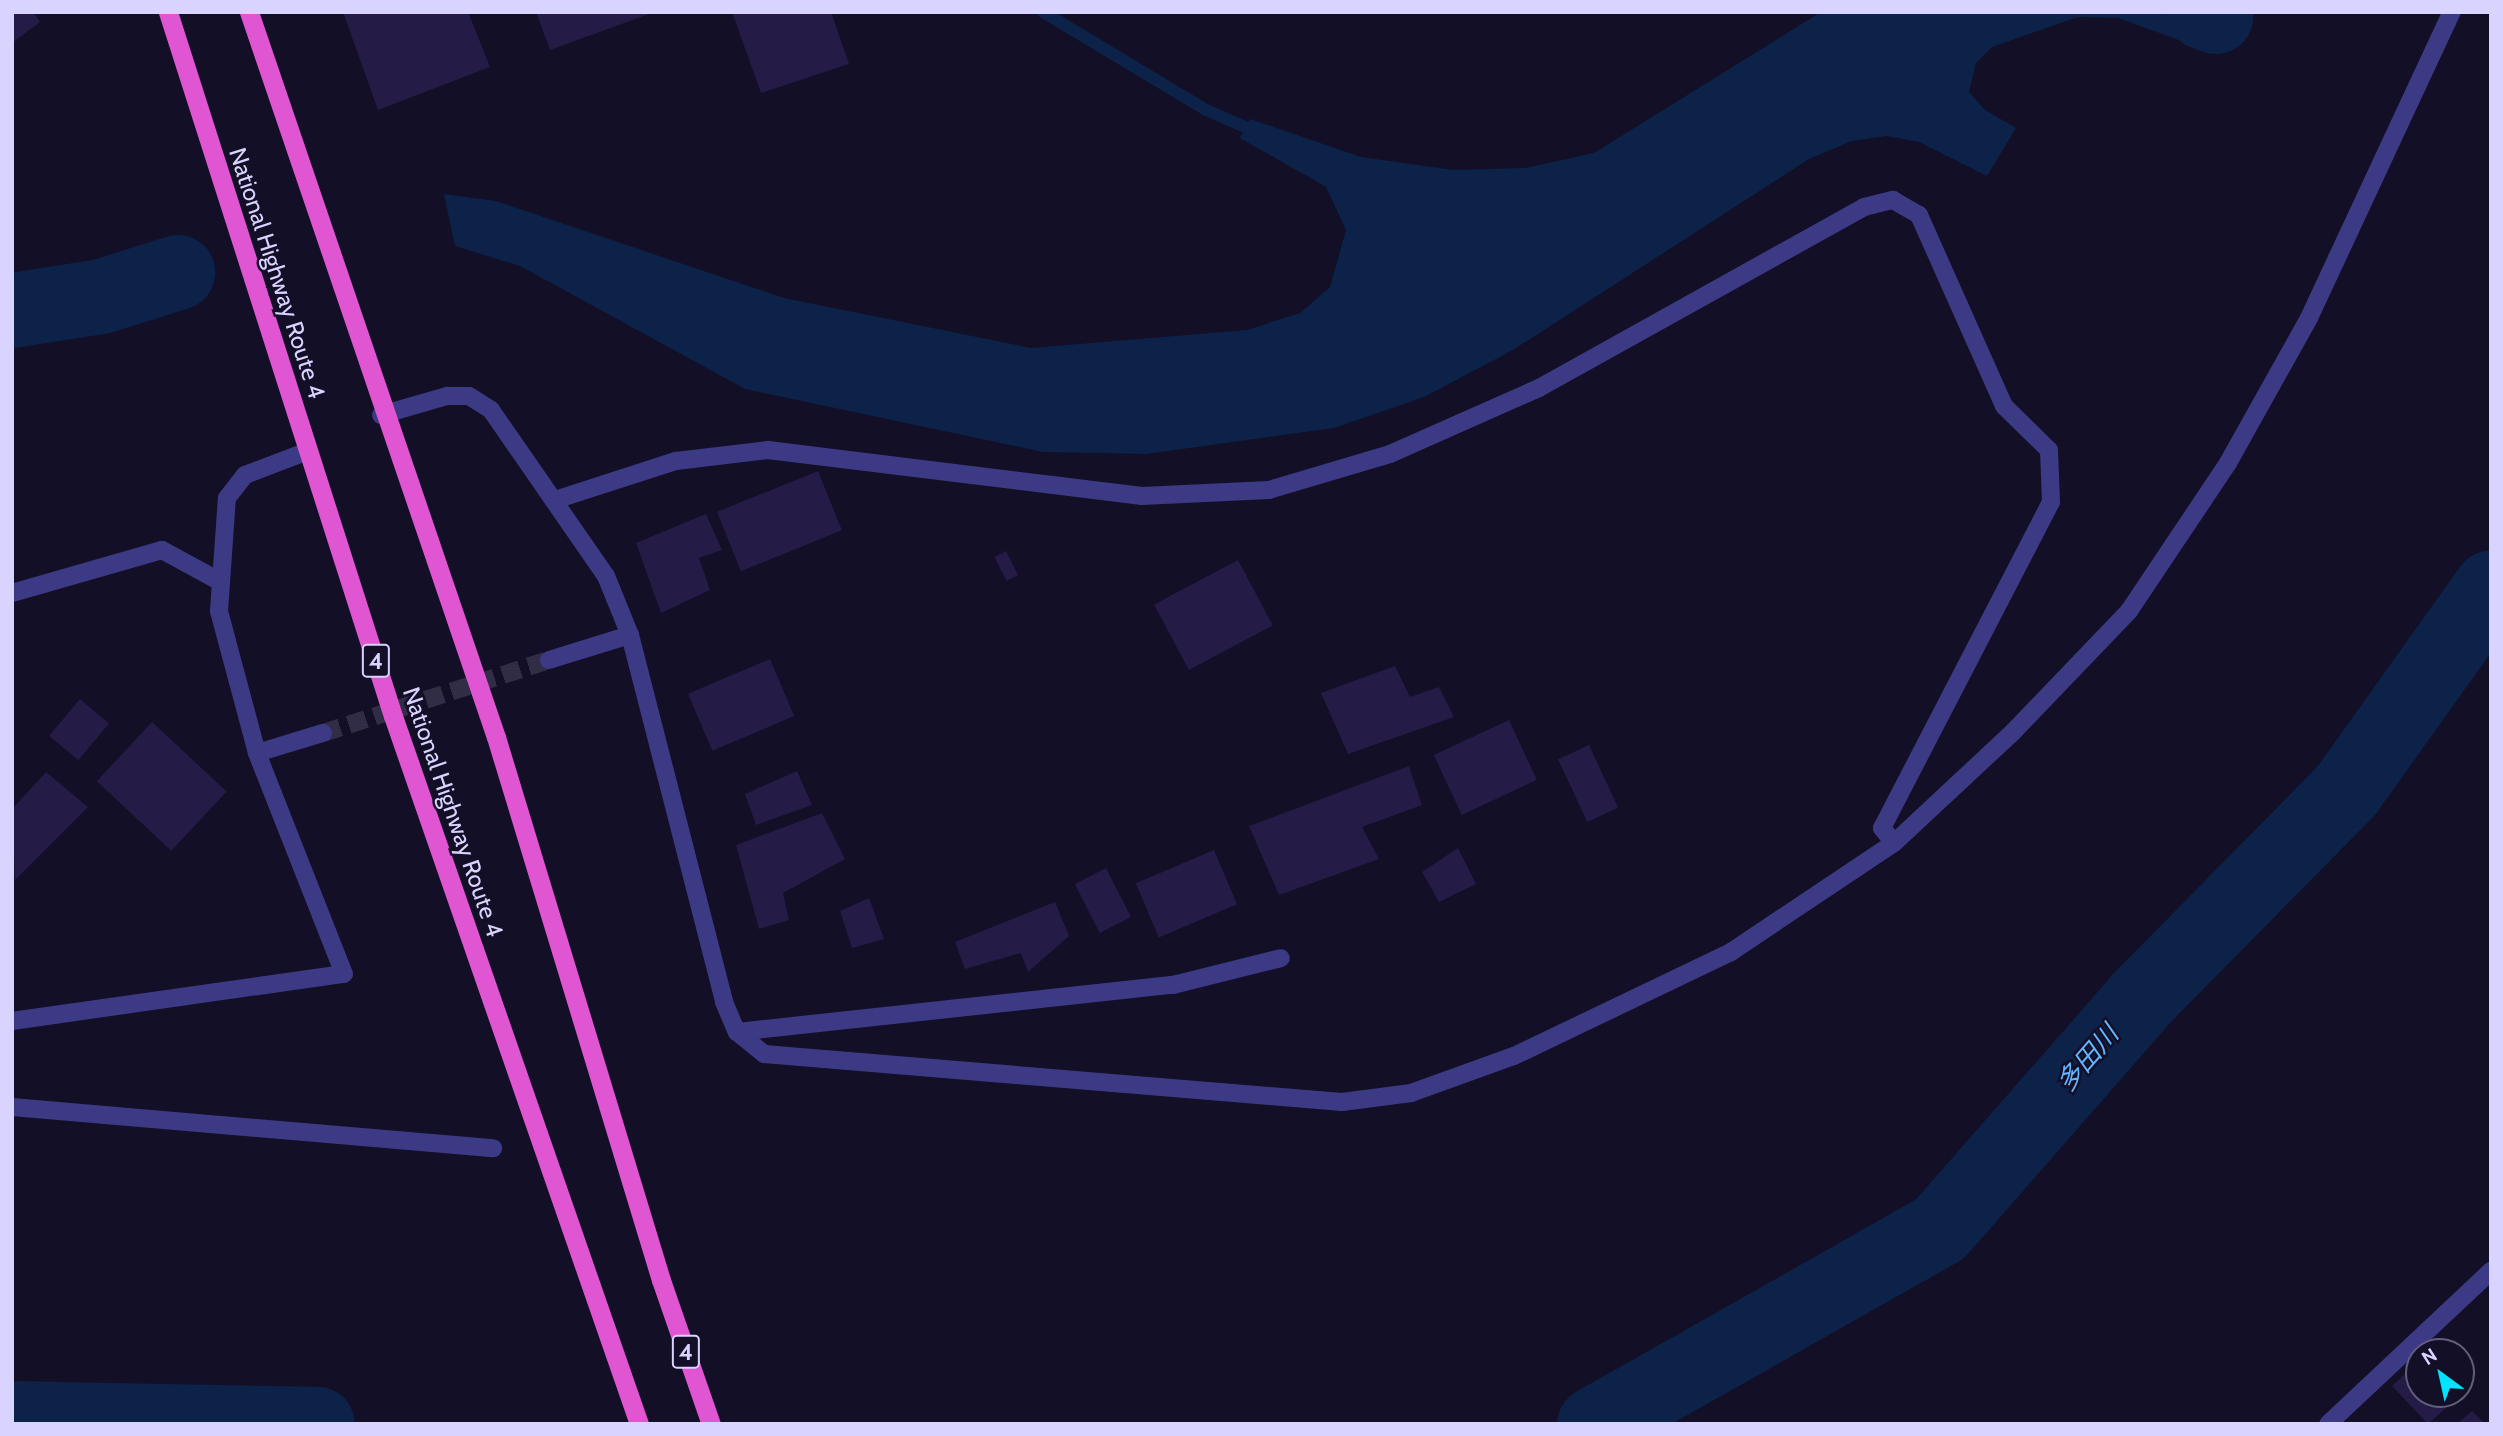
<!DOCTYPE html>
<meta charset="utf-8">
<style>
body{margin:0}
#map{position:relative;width:2503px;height:1436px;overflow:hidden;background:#130f26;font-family:Cabin,"Noto Sans JP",sans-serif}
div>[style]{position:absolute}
.water>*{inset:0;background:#0c2248}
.stream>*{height:12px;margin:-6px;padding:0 6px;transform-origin:6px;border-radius:6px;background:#0c2248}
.river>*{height:75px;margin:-37.5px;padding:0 37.5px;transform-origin:37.5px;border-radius:37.5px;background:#0c2248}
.building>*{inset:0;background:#241b47;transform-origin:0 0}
.minor-tunnel>*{height:18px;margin-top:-9px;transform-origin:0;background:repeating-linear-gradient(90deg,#312d47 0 18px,transparent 0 27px)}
.minor>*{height:18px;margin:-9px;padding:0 9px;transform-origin:9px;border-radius:9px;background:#3d3a85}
.trunk>*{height:19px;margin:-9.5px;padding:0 9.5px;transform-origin:9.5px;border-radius:9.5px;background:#e055d1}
span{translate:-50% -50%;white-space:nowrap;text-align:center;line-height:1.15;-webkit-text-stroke:5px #130f26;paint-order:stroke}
.shield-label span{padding:2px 5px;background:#130f26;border:2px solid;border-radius:5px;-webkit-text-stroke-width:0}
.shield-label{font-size:23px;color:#d9d4ff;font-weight:700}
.street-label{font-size:24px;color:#d9d4ff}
.water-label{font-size:26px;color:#62b6ff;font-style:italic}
.frame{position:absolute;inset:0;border:14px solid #d9d4ff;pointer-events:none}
.north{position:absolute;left:2405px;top:1338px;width:70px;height:70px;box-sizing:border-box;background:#130f26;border:2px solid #625e7d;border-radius:50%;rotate:327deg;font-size:19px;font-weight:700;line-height:28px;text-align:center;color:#d9d4ff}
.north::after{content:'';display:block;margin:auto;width:24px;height:32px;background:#00e5ff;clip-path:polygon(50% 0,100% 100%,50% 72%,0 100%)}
</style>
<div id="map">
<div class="water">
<i style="clip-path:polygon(1821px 12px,2203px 12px,2187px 43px,2118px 18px,2078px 17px,1992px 47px,1976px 63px,1969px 92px,1985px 110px,2016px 128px,1987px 176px,1919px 142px,1887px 136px,1852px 141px,1809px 159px,1513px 350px,1424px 397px,1334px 428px,1146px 454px,1043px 452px,745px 389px,520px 266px,455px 246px,444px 194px,496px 201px,784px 298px,1031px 348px,1247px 330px,1300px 313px,1330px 287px,1346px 230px,1326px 187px,1240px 138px,1250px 119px,1361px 157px,1453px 170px,1525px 168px,1594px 153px)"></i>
</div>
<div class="stream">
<i style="left:1043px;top:12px;width:190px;rotate:31deg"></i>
<i style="left:1206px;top:110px;width:58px;rotate:23.5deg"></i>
</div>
<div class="river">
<i style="left:2204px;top:12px;width:12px;rotate:20deg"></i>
<i style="left:12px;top:310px;width:90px;rotate:-8.9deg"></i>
<i style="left:101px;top:296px;width:80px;rotate:-17.5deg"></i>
<i style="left:12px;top:1418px;width:305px;rotate:1.1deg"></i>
<i style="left:1594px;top:1424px;width:396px;rotate:-29.5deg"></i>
<i style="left:1939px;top:1229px;width:305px;rotate:-48.8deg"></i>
<i style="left:2140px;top:999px;width:293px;rotate:-45.4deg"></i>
<i style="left:2346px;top:790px;width:249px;rotate:-54.5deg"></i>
</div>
<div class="building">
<i style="clip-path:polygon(12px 12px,33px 12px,40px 22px,12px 43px)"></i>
<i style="clip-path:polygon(343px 12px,468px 12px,490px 67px,378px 110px)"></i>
<i style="clip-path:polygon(536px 12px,652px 12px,652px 13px,550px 50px)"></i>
<i style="clip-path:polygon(732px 12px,831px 12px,849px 64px,761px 93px)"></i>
<i style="left:818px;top:471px;width:64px;height:109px;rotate:68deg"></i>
<i style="clip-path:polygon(706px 514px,722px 550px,699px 558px,710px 590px,661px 613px,636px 543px)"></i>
<i style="left:1006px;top:551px;width:27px;height:13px;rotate:63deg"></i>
<i style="left:1238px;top:560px;width:74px;height:95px;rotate:62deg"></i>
<i style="left:770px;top:659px;width:62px;height:89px;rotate:67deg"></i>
<i style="clip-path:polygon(1395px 666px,1410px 697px,1439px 687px,1454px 717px,1348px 754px,1321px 693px)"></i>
<i style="left:80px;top:699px;width:38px;height:48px;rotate:40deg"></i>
<i style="left:1509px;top:720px;width:66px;height:83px;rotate:65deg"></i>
<i style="left:152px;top:722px;width:102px;height:81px;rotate:43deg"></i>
<i style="left:1589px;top:745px;width:69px;height:34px;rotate:65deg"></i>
<i style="clip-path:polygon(1409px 766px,1422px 805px,1362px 827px,1379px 859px,1279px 895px,1249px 826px)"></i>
<i style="clip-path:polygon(797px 771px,812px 805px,756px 825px,745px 794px)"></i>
<i style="clip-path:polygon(46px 772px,88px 807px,15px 880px,12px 809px)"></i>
<i style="clip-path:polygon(822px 813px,845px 859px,783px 893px,789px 920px,759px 929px,736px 845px)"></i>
<i style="clip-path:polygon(1458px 848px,1476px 884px,1439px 902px,1422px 872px)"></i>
<i style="left:1214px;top:850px;width:59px;height:85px;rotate:67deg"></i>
<i style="left:1106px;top:868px;width:55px;height:35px;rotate:63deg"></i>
<i style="clip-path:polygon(869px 898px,884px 939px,852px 948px,840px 911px)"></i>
<i style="clip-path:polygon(1055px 902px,1069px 936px,1028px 972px,1021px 953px,965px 969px,955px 942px)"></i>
<i style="clip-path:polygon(2419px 1361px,2419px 1394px,2461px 1394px,2461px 1372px,2473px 1384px,2428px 1424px,2392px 1386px)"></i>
<i style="clip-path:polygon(2472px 1411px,2485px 1424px,2457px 1424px)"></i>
</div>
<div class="minor-tunnel">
<i style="left:323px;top:733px;width:237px;rotate:-17.9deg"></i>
</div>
<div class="minor">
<i style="left:381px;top:415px;width:69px;rotate:-16.1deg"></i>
<i style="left:447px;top:396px;width:22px"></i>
<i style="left:469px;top:396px;width:26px;rotate:32deg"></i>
<i style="left:491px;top:410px;width:202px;rotate:55.3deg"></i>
<i style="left:606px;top:576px;width:64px;rotate:67.9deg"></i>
<i style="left:630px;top:635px;width:379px;rotate:75.6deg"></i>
<i style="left:724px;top:1002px;width:33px;rotate:67deg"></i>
<i style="left:737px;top:1032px;width:35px;rotate:39deg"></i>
<i style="left:764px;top:1054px;width:580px;rotate:4.75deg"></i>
<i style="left:1342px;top:1102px;width:70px;rotate:-7.4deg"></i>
<i style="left:1411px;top:1093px;width:109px;rotate:-19.8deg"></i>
<i style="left:1514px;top:1056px;width:241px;rotate:-25.6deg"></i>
<i style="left:1731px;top:952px;width:196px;rotate:-33.8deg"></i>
<i style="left:1894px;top:843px;width:163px;rotate:-43deg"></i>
<i style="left:2013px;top:732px;width:168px;rotate:-46.2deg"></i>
<i style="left:2129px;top:611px;width:178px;rotate:-56.2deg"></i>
<i style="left:2228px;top:463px;width:166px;rotate:-60.8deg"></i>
<i style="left:2309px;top:318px;width:338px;rotate:-65deg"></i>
<i style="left:558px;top:499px;width:124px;rotate:-17.9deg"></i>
<i style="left:676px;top:461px;width:93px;rotate:-6.8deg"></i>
<i style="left:768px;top:450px;width:377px;rotate:7deg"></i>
<i style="left:1142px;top:496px;width:127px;rotate:-2.7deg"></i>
<i style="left:1269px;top:490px;width:126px;rotate:-16.6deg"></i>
<i style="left:1390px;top:454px;width:163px;rotate:-23.9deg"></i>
<i style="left:1539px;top:388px;width:372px;rotate:-29.1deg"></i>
<i style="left:1864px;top:207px;width:30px;rotate:-14deg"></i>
<i style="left:1893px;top:200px;width:30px;rotate:30deg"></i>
<i style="left:1919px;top:215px;width:209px;rotate:66deg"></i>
<i style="left:2004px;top:406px;width:63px;rotate:44.4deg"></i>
<i style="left:2049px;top:450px;width:52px;rotate:87.8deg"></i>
<i style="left:2051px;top:502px;width:367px;rotate:117.4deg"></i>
<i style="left:1882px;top:828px;width:19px;rotate:51deg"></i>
<i style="left:12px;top:593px;width:156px;rotate:-16deg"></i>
<i style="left:162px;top:550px;width:67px;rotate:28.5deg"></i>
<i style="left:549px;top:660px;width:85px;rotate:-17.2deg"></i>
<i style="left:257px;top:753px;width:69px;rotate:-16.9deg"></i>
<i style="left:12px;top:1021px;width:335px;rotate:-8.1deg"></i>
<i style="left:344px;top:974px;width:238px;rotate:-111.5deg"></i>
<i style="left:257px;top:753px;width:147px;rotate:-105deg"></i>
<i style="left:219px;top:611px;width:113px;rotate:-86deg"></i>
<i style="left:227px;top:498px;width:29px;rotate:-52deg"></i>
<i style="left:245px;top:475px;width:67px;rotate:-20.9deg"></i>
<i style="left:737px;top:1032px;width:439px;rotate:-6.2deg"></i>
<i style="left:1173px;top:985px;width:111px;rotate:-14deg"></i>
<i style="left:12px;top:1107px;width:483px;rotate:4.9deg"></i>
<i style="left:2328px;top:1424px;width:224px;rotate:-43.2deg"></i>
</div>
<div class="trunk">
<i style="left:168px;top:12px;width:739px;rotate:72.28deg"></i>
<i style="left:393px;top:716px;width:750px;rotate:70.84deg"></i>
<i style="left:249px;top:12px;width:766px;rotate:71.19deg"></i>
<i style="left:496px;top:737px;width:568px;rotate:73.1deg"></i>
<i style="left:661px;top:1280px;width:152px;rotate:70.9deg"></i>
</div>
<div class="shield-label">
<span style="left:376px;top:661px">4</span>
<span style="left:686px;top:1352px">4</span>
</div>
<div class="street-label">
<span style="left:277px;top:273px;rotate:72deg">National Highway Route 4</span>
<span style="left:453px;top:812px;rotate:71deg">National Highway Route 4</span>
</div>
<div class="water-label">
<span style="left:2088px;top:1059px;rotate:-49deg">多田川</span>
</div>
<div class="frame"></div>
<div class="north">N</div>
</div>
